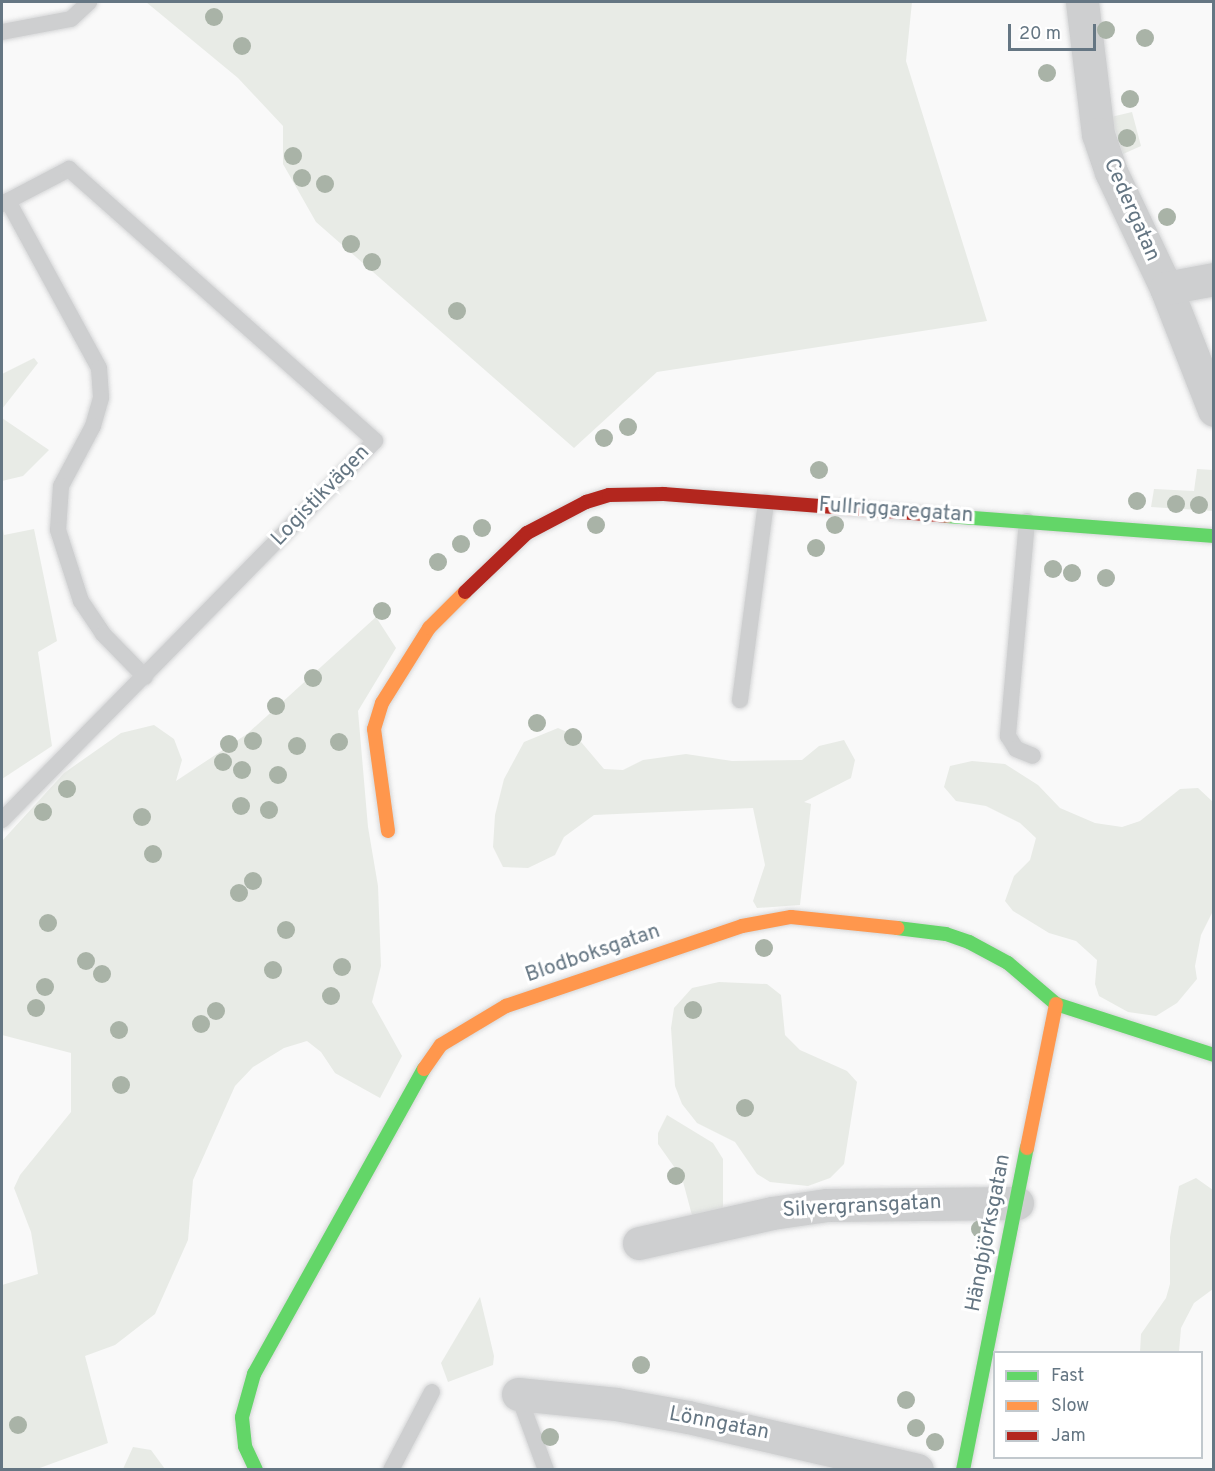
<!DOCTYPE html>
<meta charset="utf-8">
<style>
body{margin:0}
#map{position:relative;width:1215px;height:1471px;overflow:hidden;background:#f9f9f9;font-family:Overpass,sans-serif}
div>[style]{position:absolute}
.green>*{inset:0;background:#e8ebe6}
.roads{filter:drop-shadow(0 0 2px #d5d6d7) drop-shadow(0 0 2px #d5d6d7)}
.lane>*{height:16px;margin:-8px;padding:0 8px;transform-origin:8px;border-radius:8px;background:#cecfd0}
.street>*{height:33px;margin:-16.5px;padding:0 16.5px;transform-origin:16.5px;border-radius:16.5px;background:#cecfd0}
.fast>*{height:14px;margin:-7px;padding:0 7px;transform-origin:7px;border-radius:7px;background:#63d668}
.slow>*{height:14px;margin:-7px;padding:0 7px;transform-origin:7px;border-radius:7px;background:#ff974d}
.jam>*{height:14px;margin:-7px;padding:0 7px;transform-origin:7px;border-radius:7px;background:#b3261e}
.trees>*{width:18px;height:18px;margin:-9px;border-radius:50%;background:#a9b3a7}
span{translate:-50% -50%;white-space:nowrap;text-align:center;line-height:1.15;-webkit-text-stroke:6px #fff;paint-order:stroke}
.street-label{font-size:21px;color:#657683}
.frame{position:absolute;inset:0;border:3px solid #657683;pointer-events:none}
.legend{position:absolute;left:993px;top:1351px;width:210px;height:108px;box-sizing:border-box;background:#fff;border:2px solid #c1c8cd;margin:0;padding:8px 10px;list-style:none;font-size:18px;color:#657683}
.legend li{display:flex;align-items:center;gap:12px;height:30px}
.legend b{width:30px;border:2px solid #c1c8cd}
.scale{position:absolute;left:1008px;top:24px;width:88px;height:27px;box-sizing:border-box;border:3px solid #657683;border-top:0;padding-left:8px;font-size:18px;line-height:21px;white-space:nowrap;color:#657683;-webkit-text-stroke:4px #fff;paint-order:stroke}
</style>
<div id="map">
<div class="green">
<i style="clip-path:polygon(146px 2px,912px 2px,906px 61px,987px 321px,657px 372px,574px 448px,316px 222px,283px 164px,283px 126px,238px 78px)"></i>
<i style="clip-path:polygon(1132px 112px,1141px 146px,1123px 154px,1111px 117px)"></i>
<i style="clip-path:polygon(34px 358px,38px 363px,2px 409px,2px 374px)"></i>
<i style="clip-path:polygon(2px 418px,49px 450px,23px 476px,2px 481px)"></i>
<i style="clip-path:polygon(1197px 469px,1213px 470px,1213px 511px,1151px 507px,1154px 489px,1194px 491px)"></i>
<i style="clip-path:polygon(2px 522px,4px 535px,34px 529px,57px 641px,38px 652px,52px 746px,2px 779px)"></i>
<i style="clip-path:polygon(376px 617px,396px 648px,358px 711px,368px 827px,378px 886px,381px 966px,372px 1002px,402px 1056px,380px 1098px,335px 1073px,321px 1052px,307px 1041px,284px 1048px,253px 1067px,235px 1086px,193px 1180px,188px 1240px,155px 1314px,115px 1345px,85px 1356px,108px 1443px,37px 1469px,2px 1469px,2px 1285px,38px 1274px,31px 1232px,14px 1188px,20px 1175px,71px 1112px,71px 1053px,2px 1035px,2px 841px,64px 773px,121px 733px,154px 725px,174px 739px,182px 760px,176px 781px,247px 734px)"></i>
<i style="clip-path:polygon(558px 728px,576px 736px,604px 769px,623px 770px,643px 760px,686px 754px,732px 761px,802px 760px,819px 746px,844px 740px,855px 760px,851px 778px,804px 802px,811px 804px,800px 905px,757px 908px,753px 901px,765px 865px,753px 808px,594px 815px,564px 837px,555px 855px,528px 868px,503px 867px,493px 847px,495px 815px,504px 779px,524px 742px)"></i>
<i style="clip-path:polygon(972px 761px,1005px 764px,1038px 785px,1060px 808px,1095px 823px,1122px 827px,1140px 821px,1180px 789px,1198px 788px,1213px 802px,1213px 911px,1201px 935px,1195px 966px,1197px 979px,1177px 1003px,1156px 1016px,1128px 1012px,1099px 996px,1095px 984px,1097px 960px,1076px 941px,1049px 933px,1013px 911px,1005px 901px,1014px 876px,1030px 860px,1036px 838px,1020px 823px,986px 806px,956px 801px,944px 787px,950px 766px)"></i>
<i style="clip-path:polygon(719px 982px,767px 984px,781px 995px,785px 1035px,800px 1050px,847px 1071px,857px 1082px,844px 1164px,830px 1178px,808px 1186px,770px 1182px,757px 1174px,735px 1142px,697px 1123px,682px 1104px,675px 1086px,671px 1028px,674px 1008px,692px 988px)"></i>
<i style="clip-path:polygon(667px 1115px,713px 1143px,723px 1159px,723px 1211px,693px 1219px,682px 1178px,658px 1144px,658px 1133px)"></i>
<i style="clip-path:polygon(1196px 1178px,1213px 1190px,1213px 1289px,1194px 1303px,1181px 1328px,1179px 1352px,1140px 1352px,1141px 1334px,1166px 1298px,1170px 1284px,1170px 1237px,1179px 1186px)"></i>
<i style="clip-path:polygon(480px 1297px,494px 1356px,493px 1365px,448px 1382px,441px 1363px)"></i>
<i style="clip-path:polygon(133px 1447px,151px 1450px,165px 1469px,123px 1469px)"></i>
</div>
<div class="roads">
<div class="lane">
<i style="left:2px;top:32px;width:70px;rotate:-10.7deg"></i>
<i style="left:71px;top:19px;width:25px;rotate:-43deg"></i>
<i style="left:8px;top:201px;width:190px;rotate:61.4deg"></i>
<i style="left:99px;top:368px;width:30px;rotate:86deg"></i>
<i style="left:101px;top:398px;width:29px;rotate:106deg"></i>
<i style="left:93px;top:426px;width:68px;rotate:118.1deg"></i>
<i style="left:61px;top:486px;width:44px;rotate:93.9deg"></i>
<i style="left:58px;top:530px;width:75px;rotate:72.1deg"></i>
<i style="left:81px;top:601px;width:40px;rotate:56deg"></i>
<i style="left:103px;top:634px;width:60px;rotate:45.7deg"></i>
<i style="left:2px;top:204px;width:76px;rotate:-27.6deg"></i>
<i style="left:69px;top:169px;width:409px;rotate:41.6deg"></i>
<i style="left:375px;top:441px;width:532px;rotate:134.54deg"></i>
<i style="left:1027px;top:521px;width:216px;rotate:95.1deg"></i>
<i style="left:1008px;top:736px;width:15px;rotate:58deg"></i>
<i style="left:1016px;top:749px;width:18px;rotate:22deg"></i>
<i style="left:740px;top:700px;width:200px;rotate:-82.5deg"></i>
<i style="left:518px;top:1394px;width:81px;rotate:69.8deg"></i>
<i style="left:391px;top:1470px;width:88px;rotate:-62.3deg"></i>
</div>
<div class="street">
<i style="left:1082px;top:2px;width:133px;rotate:83.1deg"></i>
<i style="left:1098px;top:134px;width:40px;rotate:71.1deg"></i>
<i style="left:1111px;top:172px;width:128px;rotate:64.6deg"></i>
<i style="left:1166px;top:288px;width:131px;rotate:68.5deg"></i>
<i style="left:1166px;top:288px;width:49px;rotate:-10.6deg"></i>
<i style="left:639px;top:1243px;width:136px;rotate:-12.7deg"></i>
<i style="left:772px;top:1213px;width:56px;rotate:-8.3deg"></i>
<i style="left:827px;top:1205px;width:190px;rotate:-0.6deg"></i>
<i style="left:518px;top:1394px;width:99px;rotate:5.8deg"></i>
<i style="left:616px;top:1404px;width:73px;rotate:10.2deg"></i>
<i style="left:688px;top:1417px;width:235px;rotate:13deg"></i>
</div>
<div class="fast">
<i style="left:947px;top:516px;width:268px;rotate:4.3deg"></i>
<i style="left:897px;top:928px;width:49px;rotate:7deg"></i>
<i style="left:946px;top:934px;width:24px;rotate:19deg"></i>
<i style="left:969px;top:942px;width:44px;rotate:28.3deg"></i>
<i style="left:1008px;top:963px;width:63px;rotate:40.5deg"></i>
<i style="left:1056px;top:1004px;width:166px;rotate:17.9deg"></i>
<i style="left:256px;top:1470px;width:26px;rotate:-115deg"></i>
<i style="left:245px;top:1446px;width:29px;rotate:-96deg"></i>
<i style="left:242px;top:1417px;width:45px;rotate:-74.4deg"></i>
<i style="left:254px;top:1374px;width:349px;rotate:-60.9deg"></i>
<i style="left:963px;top:1470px;width:328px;rotate:-78.8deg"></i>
</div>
<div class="slow">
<i style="left:388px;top:831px;width:103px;rotate:-97.8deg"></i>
<i style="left:374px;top:729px;width:27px;rotate:-73deg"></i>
<i style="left:382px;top:703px;width:89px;rotate:-57.9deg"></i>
<i style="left:429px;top:628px;width:51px;rotate:-45deg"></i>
<i style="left:424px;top:1069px;width:29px;rotate:-55deg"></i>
<i style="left:441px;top:1045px;width:76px;rotate:-31deg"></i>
<i style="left:506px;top:1006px;width:249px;rotate:-18.7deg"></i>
<i style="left:742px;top:926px;width:50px;rotate:-10.4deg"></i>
<i style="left:791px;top:917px;width:107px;rotate:5.9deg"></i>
<i style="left:1027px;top:1148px;width:147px;rotate:-78.6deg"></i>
</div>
<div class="jam">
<i style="left:465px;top:592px;width:86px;rotate:-43.6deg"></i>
<i style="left:527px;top:533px;width:67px;rotate:-27.7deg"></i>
<i style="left:586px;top:502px;width:24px;rotate:-17deg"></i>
<i style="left:609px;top:495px;width:55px;rotate:-1deg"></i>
<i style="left:664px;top:494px;width:284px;rotate:4.4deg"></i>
</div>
</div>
<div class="trees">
<i style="left:214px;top:17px"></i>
<i style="left:1106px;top:30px"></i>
<i style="left:1145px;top:38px"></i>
<i style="left:242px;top:46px"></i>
<i style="left:1047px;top:73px"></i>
<i style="left:1130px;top:99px"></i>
<i style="left:1127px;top:138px"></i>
<i style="left:293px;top:156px"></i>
<i style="left:302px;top:178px"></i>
<i style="left:325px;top:184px"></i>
<i style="left:1167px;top:217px"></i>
<i style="left:351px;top:244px"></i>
<i style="left:372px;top:262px"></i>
<i style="left:457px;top:311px"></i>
<i style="left:628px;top:427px"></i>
<i style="left:604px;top:438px"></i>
<i style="left:819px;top:470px"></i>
<i style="left:1137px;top:501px"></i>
<i style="left:1176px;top:504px"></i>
<i style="left:1199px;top:505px"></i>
<i style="left:596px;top:525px"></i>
<i style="left:835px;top:525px"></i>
<i style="left:482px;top:528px"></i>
<i style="left:461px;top:544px"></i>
<i style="left:816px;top:548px"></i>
<i style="left:438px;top:562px"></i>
<i style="left:1053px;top:569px"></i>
<i style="left:1072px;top:573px"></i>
<i style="left:1106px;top:578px"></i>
<i style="left:382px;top:611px"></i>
<i style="left:313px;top:678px"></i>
<i style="left:276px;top:706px"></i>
<i style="left:537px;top:723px"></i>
<i style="left:573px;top:737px"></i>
<i style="left:253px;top:741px"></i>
<i style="left:339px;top:742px"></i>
<i style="left:229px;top:744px"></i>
<i style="left:297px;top:746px"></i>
<i style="left:223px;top:762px"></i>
<i style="left:242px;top:770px"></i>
<i style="left:278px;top:775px"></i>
<i style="left:67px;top:789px"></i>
<i style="left:241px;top:806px"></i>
<i style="left:269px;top:810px"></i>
<i style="left:43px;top:812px"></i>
<i style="left:142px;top:817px"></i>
<i style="left:153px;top:854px"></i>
<i style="left:253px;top:881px"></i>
<i style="left:239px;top:893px"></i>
<i style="left:48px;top:923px"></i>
<i style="left:286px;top:930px"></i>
<i style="left:764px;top:948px"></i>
<i style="left:86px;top:961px"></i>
<i style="left:342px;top:967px"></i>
<i style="left:273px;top:970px"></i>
<i style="left:102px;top:974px"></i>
<i style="left:45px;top:987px"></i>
<i style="left:331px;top:996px"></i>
<i style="left:36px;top:1008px"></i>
<i style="left:693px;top:1010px"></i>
<i style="left:216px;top:1011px"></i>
<i style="left:201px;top:1024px"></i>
<i style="left:119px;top:1030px"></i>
<i style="left:121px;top:1085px"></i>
<i style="left:745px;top:1108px"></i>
<i style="left:676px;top:1176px"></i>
<i style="left:980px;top:1229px"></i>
<i style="left:641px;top:1365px"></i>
<i style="left:906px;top:1400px"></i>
<i style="left:18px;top:1425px"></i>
<i style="left:916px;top:1428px"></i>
<i style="left:550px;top:1437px"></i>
<i style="left:935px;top:1442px"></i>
</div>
<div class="street-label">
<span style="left:1131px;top:210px;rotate:66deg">Cedergatan</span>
<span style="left:321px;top:496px;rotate:-46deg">Logistikvägen</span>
<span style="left:896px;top:511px;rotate:4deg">Fullriggaregatan</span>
<span style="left:593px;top:954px;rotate:-19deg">Blodboksgatan</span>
<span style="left:862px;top:1207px;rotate:-3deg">Silvergransgatan</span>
<span style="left:989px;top:1233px;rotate:-79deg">Hängbjörksgatan</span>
<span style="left:719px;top:1424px;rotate:11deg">Lönngatan</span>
</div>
<div class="frame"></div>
<ul class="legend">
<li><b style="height:8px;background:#63d668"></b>Fast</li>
<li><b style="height:8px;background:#ff974d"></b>Slow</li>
<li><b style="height:8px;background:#b3261e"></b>Jam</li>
</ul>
<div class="scale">20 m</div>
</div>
